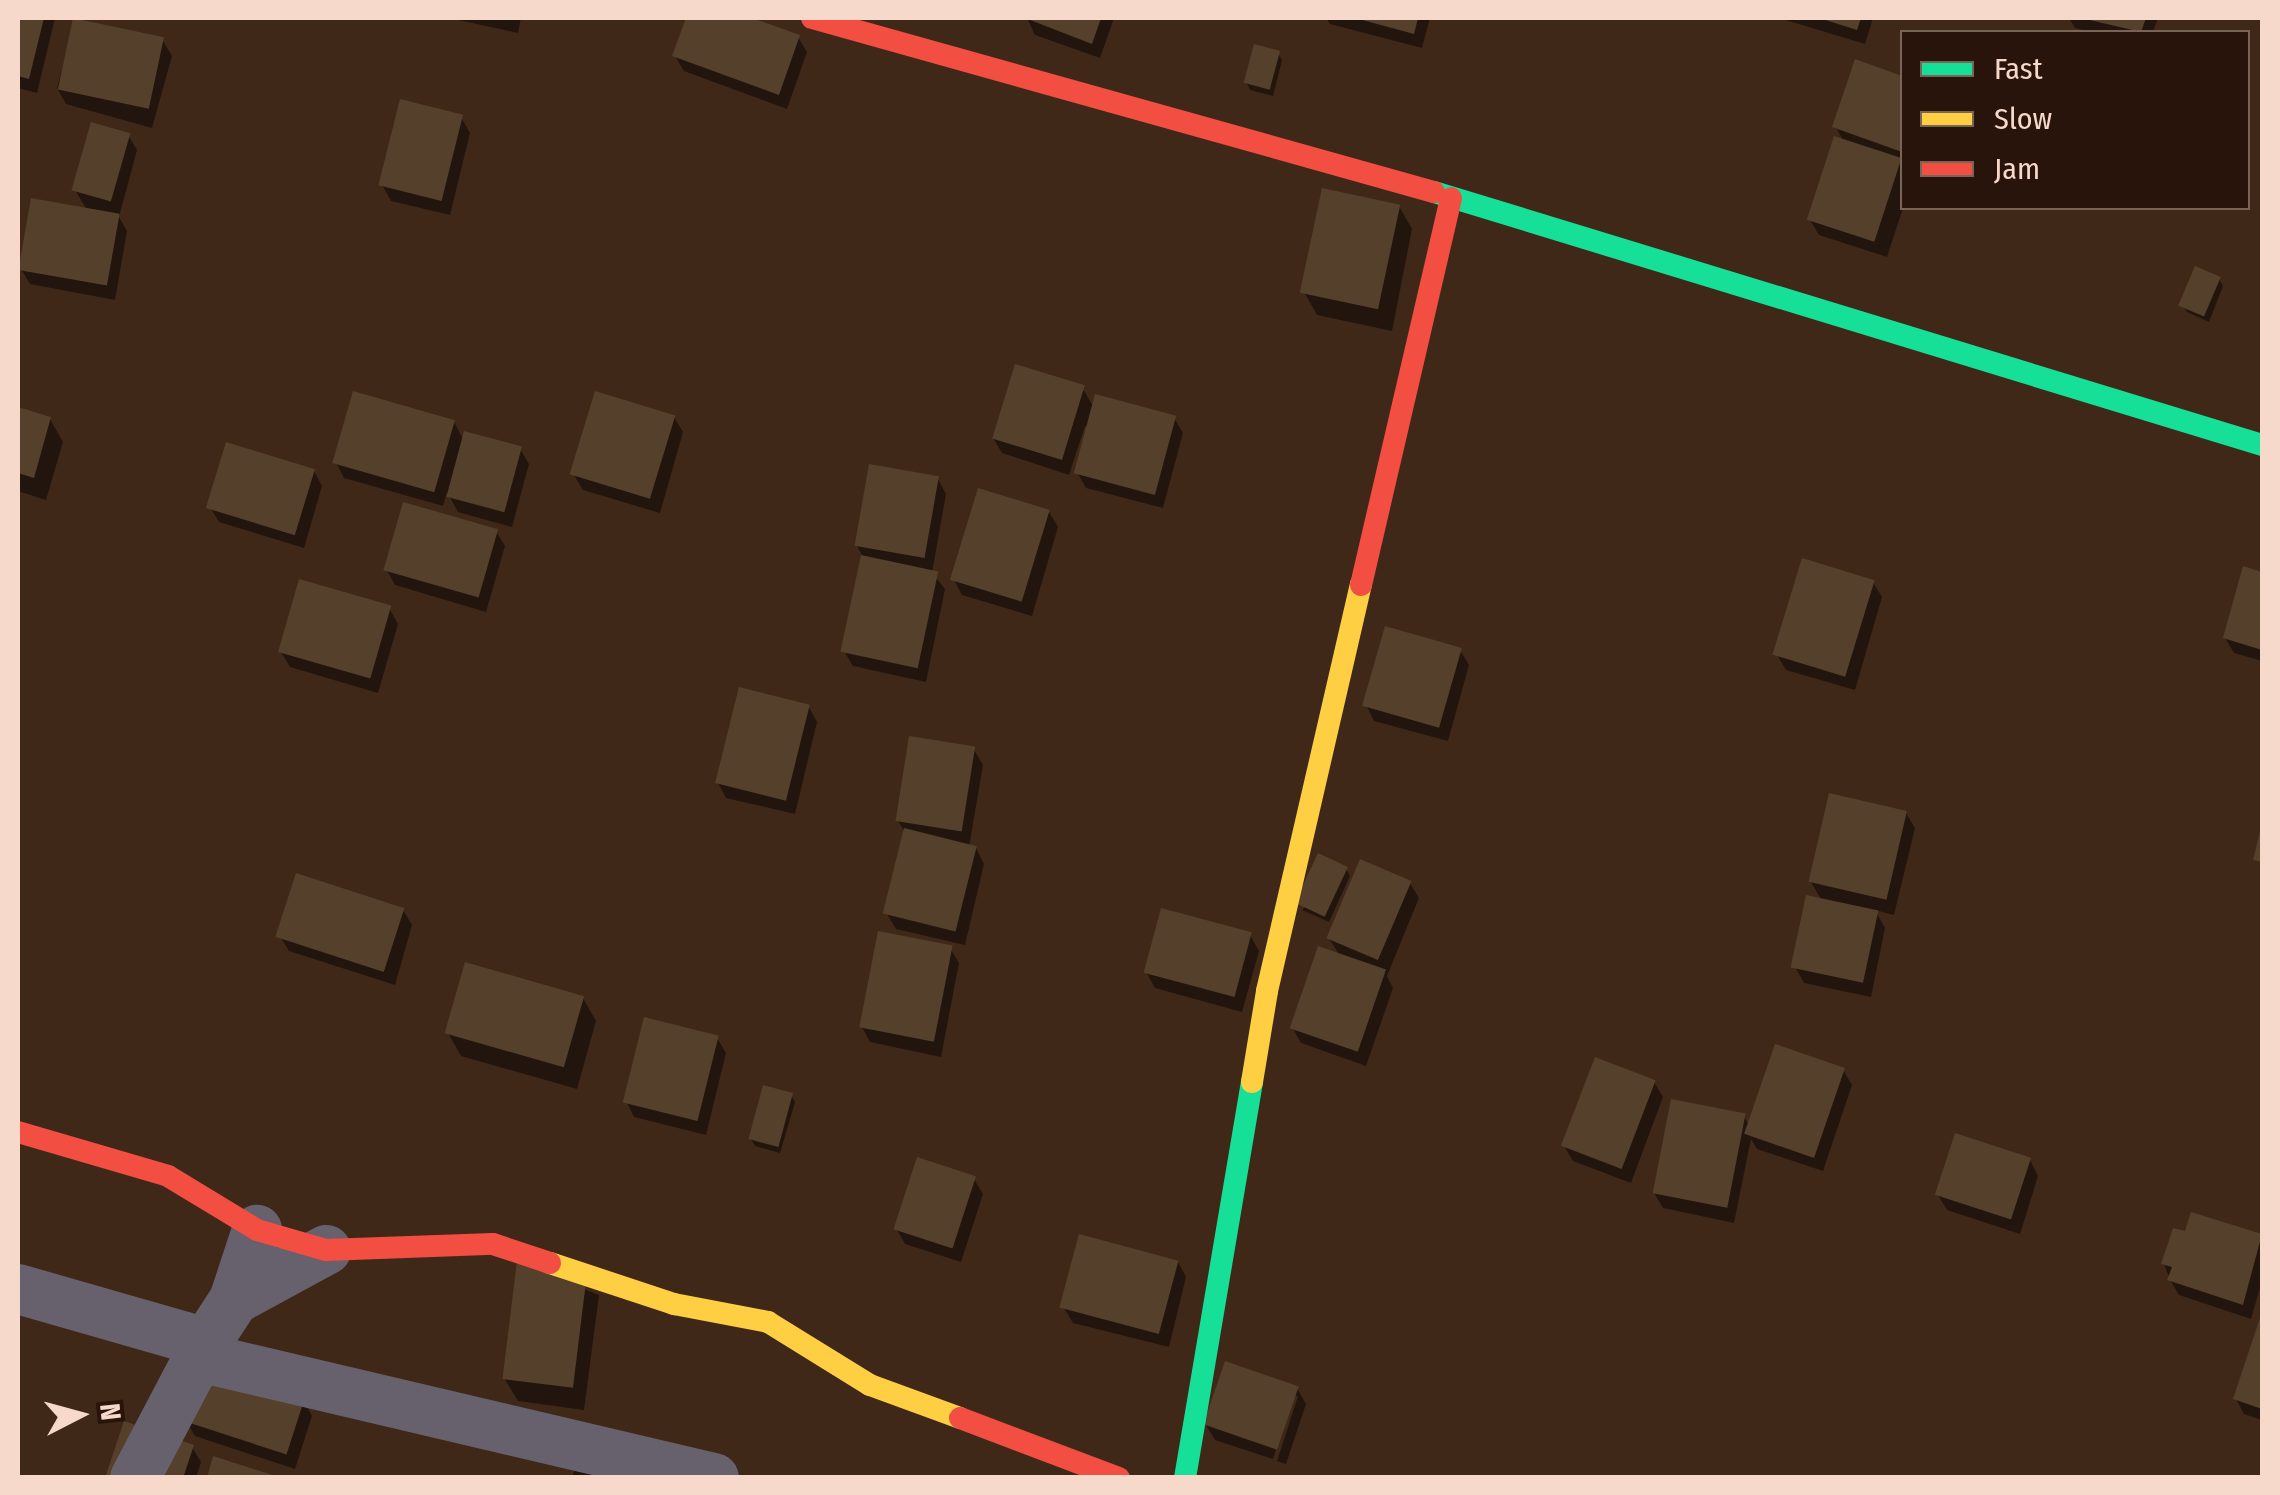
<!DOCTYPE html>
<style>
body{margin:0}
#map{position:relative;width:2280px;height:1495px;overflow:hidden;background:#402819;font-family:"Fira Sans Condensed",sans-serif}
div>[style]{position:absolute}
.shadow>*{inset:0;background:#0007}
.building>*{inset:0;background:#54402b;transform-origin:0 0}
.street>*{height:50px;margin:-25px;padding:0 25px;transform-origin:25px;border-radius:25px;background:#66616c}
.fast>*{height:22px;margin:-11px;padding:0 11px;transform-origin:11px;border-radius:11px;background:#16e098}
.slow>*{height:22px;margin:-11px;padding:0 11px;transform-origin:11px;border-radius:11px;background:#ffcf43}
.jam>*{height:22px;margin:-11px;padding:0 11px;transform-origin:11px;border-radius:11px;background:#f24e42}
span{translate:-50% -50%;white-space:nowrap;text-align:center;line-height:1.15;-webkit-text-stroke:8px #28140a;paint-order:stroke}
.frame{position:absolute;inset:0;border:20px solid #f6d9cb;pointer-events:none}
.legend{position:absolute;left:1900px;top:30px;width:350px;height:180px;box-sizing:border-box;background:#28140a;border:2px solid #7a6357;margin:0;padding:12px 18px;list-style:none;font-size:30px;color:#f6d9cb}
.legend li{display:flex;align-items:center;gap:20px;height:50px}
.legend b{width:50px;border:2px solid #7a6357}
.north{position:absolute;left:30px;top:1365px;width:100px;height:100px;-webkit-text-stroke:8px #28140a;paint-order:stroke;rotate:84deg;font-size:28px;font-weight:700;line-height:40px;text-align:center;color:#f6d9cb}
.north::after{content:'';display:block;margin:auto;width:35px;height:45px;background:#f6d9cb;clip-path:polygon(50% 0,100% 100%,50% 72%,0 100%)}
</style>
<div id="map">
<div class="shadow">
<i style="clip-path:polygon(18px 18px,55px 18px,37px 93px,18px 88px)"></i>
<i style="clip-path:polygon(76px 18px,163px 41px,172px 56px,152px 128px,66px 104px,57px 88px)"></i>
<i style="clip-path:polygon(449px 18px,521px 18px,518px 33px)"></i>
<i style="clip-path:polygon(689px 18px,745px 18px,798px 37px,807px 52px,787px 109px,684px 71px,675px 56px)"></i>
<i style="clip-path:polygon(1027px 18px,1114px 18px,1100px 58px,1035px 35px)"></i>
<i style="clip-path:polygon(1326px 18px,1430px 18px,1422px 48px,1330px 24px)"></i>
<i style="clip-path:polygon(1779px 18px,1873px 18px,1865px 44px)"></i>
<i style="clip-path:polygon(2069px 18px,2158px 18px,2153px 32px,2090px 32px,2075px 28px)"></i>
<i style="clip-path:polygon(1278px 53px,1282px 60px,1273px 96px,1250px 90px,1247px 83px)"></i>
<i style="clip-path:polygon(1857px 62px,1902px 78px,1903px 208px,1887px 257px,1819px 235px,1810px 220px,1844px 142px,1835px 126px)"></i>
<i style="clip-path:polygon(461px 117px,470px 133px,450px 215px,391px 201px,382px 185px)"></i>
<i style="clip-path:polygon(128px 135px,137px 150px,119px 217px,127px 231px,115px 300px,30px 284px,21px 269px,87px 210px,75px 190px)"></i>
<i style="clip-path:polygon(1399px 206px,1412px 229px,1392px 331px,1317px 315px,1304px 292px)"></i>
<i style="clip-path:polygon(2219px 279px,2223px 286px,2209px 322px,2187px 312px,2183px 306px)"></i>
<i style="clip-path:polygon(1083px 389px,1094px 408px,1174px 418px,1183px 433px,1163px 508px,1086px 488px,1077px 472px,1089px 428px,1085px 426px,1069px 475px,1002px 453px,993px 438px)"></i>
<i style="clip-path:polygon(18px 410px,50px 419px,63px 442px,46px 500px,18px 491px)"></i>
<i style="clip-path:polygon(674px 417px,683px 432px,660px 513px,583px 490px,574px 475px)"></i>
<i style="clip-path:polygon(454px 422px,464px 441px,520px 449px,529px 464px,512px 527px,458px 512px,447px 492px,443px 506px,344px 478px,336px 462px)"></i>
<i style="clip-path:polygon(314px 471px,322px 486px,304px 548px,219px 522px,210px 507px)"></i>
<i style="clip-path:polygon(938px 479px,946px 494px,932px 573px,945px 589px,926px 682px,853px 666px,844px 651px,863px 557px,857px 546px)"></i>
<i style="clip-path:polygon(1049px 512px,1058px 527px,1032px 616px,962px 595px,954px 580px)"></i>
<i style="clip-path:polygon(496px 531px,505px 546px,486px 612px,395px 585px,386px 569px)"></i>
<i style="clip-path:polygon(2245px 569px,2262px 575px,2262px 661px,2234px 653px,2225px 638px)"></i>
<i style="clip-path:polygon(1873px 582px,1882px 597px,1855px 690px,1786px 670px,1777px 655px)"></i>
<i style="clip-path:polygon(389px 608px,398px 624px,378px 693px,290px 667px,281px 652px)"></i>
<i style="clip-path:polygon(1460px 650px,1469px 665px,1448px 741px,1374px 721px,1366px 705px)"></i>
<i style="clip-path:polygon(809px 707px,817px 722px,795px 814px,726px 798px,718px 783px)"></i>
<i style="clip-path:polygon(974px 750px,983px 765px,969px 847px,976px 848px,984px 864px,965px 945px,896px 929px,887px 914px,906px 834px,898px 821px)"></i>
<i style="clip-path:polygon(1906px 813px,1915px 828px,1894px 915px,1875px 910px,1885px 928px,1871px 997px,1804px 983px,1795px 967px,1822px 901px,1811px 882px)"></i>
<i style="clip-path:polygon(1346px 869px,1350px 876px,1329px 922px,1302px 910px)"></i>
<i style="clip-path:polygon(1410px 883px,1419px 898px,1387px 976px,1393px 988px,1366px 1066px,1301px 1043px,1292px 1027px,1340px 956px,1329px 938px)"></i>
<i style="clip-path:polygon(403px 910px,412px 925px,395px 985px,289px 951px,280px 936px)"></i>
<i style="clip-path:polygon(1250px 935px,1259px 951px,1242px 1012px,1155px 988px,1146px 972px)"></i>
<i style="clip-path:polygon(950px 948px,959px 963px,941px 1057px,870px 1042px,862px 1027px)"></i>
<i style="clip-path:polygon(583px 998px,596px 1021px,577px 1089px,461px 1056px,448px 1033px)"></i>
<i style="clip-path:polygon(717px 1038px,726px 1053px,706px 1135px,634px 1117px,626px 1101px)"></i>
<i style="clip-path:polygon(1843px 1070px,1852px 1085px,1823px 1171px,1757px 1149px,1751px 1139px,1734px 1223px,1663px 1208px,1654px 1193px,1744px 1116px,1750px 1127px)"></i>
<i style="clip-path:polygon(1654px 1082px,1663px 1097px,1631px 1183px,1573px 1161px,1564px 1146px)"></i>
<i style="clip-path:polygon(791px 1095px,795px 1102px,780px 1153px,755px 1146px,751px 1139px)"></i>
<i style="clip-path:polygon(2030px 1160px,2038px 1176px,2020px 1234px,1947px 1210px,1938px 1195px)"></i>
<i style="clip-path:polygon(974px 1179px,983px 1194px,961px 1262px,905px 1244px,896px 1228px)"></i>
<i style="clip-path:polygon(2193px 1215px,2262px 1237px,2262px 1281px,2251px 1319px,2179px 1295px,2170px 1280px,2164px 1264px,2186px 1235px)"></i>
<i style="clip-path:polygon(1178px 1262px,1186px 1277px,1169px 1347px,1073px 1323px,1064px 1308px)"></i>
<i style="clip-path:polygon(519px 1263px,599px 1295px,584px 1410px,518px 1401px,504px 1378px)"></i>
<i style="clip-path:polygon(2261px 1322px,2262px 1322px,2262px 1420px,2244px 1414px,2236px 1399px)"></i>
<i style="clip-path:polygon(1297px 1388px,1306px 1404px,1286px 1464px,1277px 1461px,1298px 1396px,1293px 1396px,1273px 1459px,1215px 1440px,1206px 1425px)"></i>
<i style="clip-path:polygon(304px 1401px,312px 1416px,295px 1469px,195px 1436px,186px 1421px)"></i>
<i style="clip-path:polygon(192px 1447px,201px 1462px,196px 1478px,108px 1478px)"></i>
<i style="clip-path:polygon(577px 1462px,626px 1478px,572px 1478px)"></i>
</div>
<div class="building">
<i style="clip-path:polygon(18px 18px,44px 18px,29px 79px,18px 76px)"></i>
<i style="left:73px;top:18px;width:93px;height:73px;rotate:12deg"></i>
<i style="clip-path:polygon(686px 18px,752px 18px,800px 35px,779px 95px,672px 56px)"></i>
<i style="clip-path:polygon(1025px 18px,1101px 18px,1092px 44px)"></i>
<i style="clip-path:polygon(1355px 18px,1418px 18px,1414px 34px)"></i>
<i style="clip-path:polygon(1819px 18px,1861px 18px,1857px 30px)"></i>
<i style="clip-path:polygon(2081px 18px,2146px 18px,2141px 32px)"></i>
<i style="left:1254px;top:44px;width:27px;height:40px;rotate:15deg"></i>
<i style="clip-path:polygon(1855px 59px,1902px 76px,1902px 152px,1832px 127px)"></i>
<i style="left:400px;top:99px;width:65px;height:89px;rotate:14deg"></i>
<i style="left:91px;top:122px;width:41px;height:71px;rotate:16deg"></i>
<i style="left:1834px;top:136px;width:71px;height:88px;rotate:18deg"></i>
<i style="left:1322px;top:188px;width:80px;height:107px;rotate:12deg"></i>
<i style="left:31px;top:198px;width:90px;height:73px;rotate:10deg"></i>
<i style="left:2195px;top:266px;width:28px;height:43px;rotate:23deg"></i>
<i style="left:1015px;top:364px;width:73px;height:78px;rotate:17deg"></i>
<i style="left:353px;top:391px;width:106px;height:75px;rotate:16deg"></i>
<i style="left:595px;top:391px;width:84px;height:87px;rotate:17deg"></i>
<i style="left:1095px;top:394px;width:84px;height:82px;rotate:15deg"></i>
<i style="clip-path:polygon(18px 407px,51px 417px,34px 478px,18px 473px)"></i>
<i style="left:464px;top:431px;width:60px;height:68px;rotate:15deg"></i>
<i style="left:226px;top:442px;width:93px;height:69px;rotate:17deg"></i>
<i style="left:869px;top:464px;width:71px;height:83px;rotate:10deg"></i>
<i style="left:978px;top:488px;width:75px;height:96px;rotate:17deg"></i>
<i style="left:403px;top:502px;width:99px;height:71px;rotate:16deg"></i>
<i style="left:861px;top:555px;width:79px;height:99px;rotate:12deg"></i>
<i style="left:1802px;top:558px;width:76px;height:101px;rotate:17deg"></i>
<i style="clip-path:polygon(2243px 566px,2262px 572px,2262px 650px,2223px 638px)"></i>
<i style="left:299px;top:579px;width:96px;height:76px;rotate:16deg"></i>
<i style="left:1385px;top:626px;width:80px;height:83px;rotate:16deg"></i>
<i style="left:739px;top:687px;width:73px;height:99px;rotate:14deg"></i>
<i style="left:909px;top:736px;width:67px;height:86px;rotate:9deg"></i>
<i style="left:1829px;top:793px;width:80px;height:91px;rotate:13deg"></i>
<i style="left:904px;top:828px;width:75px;height:88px;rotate:14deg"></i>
<i style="clip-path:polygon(2261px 828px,2262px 828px,2262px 862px,2253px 860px)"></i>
<i style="left:1318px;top:853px;width:33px;height:55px;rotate:25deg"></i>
<i style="left:1360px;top:859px;width:56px;height:86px;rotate:23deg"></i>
<i style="left:296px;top:873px;width:114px;height:67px;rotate:18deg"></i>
<i style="left:1806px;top:895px;width:74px;height:74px;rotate:12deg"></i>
<i style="left:1161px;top:908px;width:94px;height:67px;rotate:15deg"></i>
<i style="left:878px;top:931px;width:76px;height:98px;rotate:11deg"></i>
<i style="left:1318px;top:946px;width:72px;height:87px;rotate:19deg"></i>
<i style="left:465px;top:962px;width:124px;height:74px;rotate:16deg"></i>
<i style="left:644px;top:1017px;width:77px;height:88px;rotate:14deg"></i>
<i style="left:1775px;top:1044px;width:74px;height:95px;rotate:19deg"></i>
<i style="left:1595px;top:1057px;width:65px;height:95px;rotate:21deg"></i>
<i style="left:763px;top:1085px;width:31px;height:56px;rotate:15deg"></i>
<i style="left:1671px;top:1099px;width:76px;height:96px;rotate:11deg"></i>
<i style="left:1955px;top:1133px;width:80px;height:65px;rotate:18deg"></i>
<i style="left:917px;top:1157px;width:62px;height:76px;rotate:18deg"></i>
<i style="clip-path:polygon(2191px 1212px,2262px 1234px,2243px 1305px,2167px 1280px,2172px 1267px,2161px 1264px,2173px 1228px,2185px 1231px)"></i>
<i style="left:1079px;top:1234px;width:103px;height:76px;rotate:15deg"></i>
<i style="left:517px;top:1261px;width:71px;height:119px;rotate:7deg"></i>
<i style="clip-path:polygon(2260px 1318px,2262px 1319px,2262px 1409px,2233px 1399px)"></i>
<i style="left:1225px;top:1361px;width:78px;height:67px;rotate:19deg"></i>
<i style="left:202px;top:1365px;width:108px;height:59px;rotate:18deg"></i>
<i style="clip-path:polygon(124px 1421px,194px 1445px,183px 1478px,105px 1478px)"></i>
<i style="clip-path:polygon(213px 1456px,279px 1477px,279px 1478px,207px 1478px)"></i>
</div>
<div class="street">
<i style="left:18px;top:1289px;width:196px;rotate:16deg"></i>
<i style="left:234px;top:1300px;width:105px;rotate:-28.5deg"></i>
<i style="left:199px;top:1357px;width:529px;rotate:13.22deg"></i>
<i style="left:135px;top:1478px;width:153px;rotate:-62.3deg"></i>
<i style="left:206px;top:1343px;width:51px;rotate:-56.9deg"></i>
<i style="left:234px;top:1300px;width:74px;rotate:-71.8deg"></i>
</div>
<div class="fast">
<i style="left:1434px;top:192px;width:866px;rotate:16.99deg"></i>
<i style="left:1185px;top:1478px;width:402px;rotate:-80.4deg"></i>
</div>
<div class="slow">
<i style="left:1252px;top:1082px;width:92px;rotate:-80.6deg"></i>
<i style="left:1267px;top:991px;width:417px;rotate:-77deg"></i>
<i style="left:550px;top:1263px;width:131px;rotate:18.3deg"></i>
<i style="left:674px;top:1304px;width:96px;rotate:10.8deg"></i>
<i style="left:768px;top:1322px;width:120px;rotate:31.7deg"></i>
<i style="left:870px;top:1385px;width:96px;rotate:20.1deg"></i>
</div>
<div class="jam">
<i style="left:812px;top:18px;width:646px;rotate:15.63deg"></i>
<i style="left:1361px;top:585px;width:397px;rotate:-76.9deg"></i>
<i style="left:18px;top:1132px;width:156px;rotate:16.3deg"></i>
<i style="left:168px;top:1176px;width:104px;rotate:31.2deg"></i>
<i style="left:257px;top:1230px;width:72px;rotate:16.2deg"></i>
<i style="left:326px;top:1250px;width:167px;rotate:-2.1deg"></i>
<i style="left:493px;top:1244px;width:60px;rotate:18.4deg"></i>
<i style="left:960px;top:1418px;width:170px;rotate:20.7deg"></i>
</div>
<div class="frame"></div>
<ul class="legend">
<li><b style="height:12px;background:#16e098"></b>Fast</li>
<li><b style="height:12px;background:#ffcf43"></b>Slow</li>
<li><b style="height:12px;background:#f24e42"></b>Jam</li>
</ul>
<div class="north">N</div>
</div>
